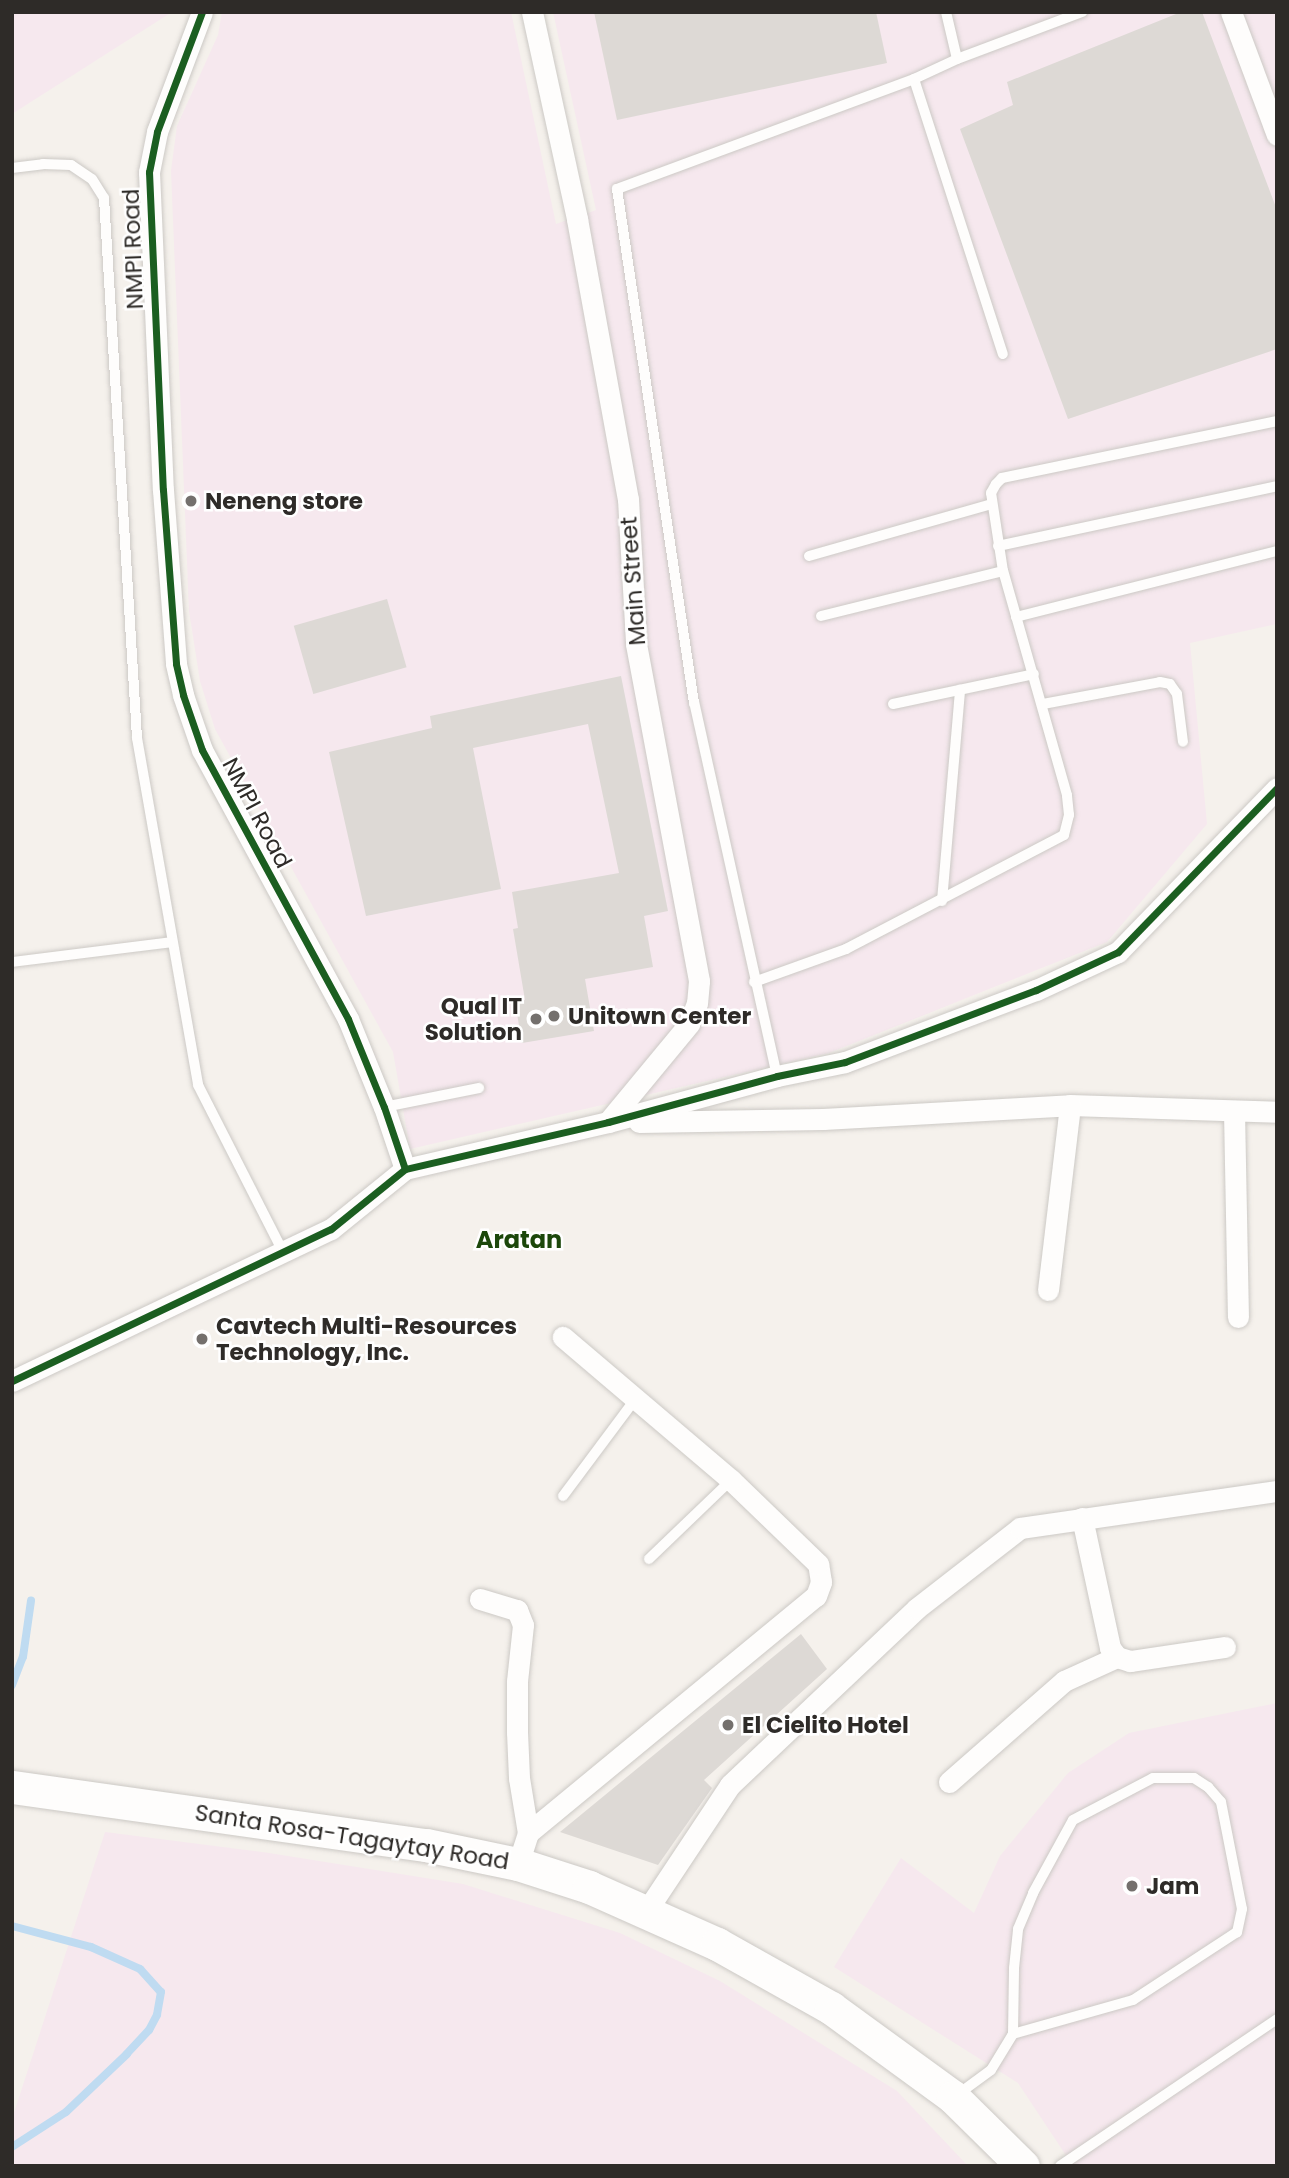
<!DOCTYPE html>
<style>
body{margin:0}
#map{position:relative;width:1289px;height:2178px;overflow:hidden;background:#f5f1ec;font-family:Poppins,sans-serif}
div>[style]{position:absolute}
.industrial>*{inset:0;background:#f6e8ee}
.stream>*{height:8px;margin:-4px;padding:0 4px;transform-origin:4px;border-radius:4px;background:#bfdbf1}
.building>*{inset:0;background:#ddd9d5;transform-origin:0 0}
.roads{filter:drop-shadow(0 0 2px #ccc9c5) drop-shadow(0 0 2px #ccc9c5)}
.lane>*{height:10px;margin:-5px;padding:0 5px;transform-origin:5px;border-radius:5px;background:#fefdfc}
.street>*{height:21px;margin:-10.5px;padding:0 10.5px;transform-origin:10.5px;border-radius:10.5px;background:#fefdfc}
.primary>*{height:33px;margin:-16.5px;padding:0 16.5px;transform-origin:16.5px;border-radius:16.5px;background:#fefdfc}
.cycleway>*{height:7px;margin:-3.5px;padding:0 3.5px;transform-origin:3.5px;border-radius:3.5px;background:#1b5e20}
.dots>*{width:19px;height:19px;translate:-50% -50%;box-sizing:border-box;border:4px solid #fff;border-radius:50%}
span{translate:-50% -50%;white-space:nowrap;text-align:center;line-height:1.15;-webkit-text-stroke:5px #fff;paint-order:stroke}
.street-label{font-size:23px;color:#2e2b28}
.poi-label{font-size:23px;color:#2e2b28;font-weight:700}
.left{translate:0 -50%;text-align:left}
.right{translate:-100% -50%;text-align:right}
.neighbourhood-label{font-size:24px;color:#1c470b;font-weight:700}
.frame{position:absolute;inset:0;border:14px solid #2e2b28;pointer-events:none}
</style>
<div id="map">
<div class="industrial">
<i style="clip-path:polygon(12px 12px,172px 12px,12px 114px)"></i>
<i style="clip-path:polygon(222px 12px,511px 12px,556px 224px,596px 210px,553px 12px,1277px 12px,1277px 624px,1190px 643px,1207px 824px,1107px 942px,829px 1053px,410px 1149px,393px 1052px,215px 729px,200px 681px,189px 611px,171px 171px,177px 126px,218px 35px)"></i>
<i style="clip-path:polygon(1277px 1703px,1277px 2166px,1073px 2166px,1018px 2083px,834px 1967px,901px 1858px,974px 1913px,1000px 1856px,1068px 1773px,1129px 1733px)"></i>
<i style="clip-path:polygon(105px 1832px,269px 1853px,463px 1884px,620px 1933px,720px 1981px,897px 2091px,968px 2166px,12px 2166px,12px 2119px)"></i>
</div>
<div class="stream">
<i style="left:12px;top:1685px;width:30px;rotate:-69deg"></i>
<i style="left:23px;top:1657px;width:57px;rotate:-81.9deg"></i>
<i style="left:12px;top:1926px;width:82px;rotate:14.9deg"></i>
<i style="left:91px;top:1947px;width:54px;rotate:24.2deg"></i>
<i style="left:140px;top:1969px;width:31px;rotate:48deg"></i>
<i style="left:161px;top:1992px;width:23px;rotate:100deg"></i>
<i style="left:157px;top:2015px;width:17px;rotate:118deg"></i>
<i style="left:149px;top:2030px;width:33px;rotate:133deg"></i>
<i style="left:127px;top:2054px;width:84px;rotate:136.4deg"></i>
<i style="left:66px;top:2112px;width:64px;rotate:147.1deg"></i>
</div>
<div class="building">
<i style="clip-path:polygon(594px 12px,876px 12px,887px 63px,617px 120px)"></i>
<i style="clip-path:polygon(1181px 12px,1202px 12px,1277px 210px,1277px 349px,1068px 419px,960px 129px,1013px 105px,1007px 82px)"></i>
<i style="left:387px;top:599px;width:71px;height:97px;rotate:74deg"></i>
<i style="clip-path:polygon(621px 676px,668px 911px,644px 916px,653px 967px,585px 979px,594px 1031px,522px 1043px,515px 1002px,525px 1000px,513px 929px,518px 928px,512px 892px,619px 873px,588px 724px,473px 748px,501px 889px,366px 916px,329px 752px,432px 728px,430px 716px)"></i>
<i style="clip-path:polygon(801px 1634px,827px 1669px,704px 1780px,712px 1788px,658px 1865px,560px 1832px)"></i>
</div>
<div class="roads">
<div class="lane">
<i style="left:946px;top:12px;width:48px;rotate:76.8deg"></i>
<i style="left:914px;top:79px;width:289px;rotate:72.1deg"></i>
<i style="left:12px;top:168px;width:31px;rotate:-7deg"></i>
<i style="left:43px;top:164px;width:28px;rotate:2deg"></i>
<i style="left:71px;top:165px;width:25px;rotate:34deg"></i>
<i style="left:92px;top:179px;width:22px;rotate:58deg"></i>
<i style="left:104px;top:198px;width:541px;rotate:86.5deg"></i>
<i style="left:137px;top:738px;width:352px;rotate:80deg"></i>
<i style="left:198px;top:1085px;width:187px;rotate:63deg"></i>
<i style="left:998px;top:546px;width:285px;rotate:-12.1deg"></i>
<i style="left:809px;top:556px;width:190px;rotate:-15.9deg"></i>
<i style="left:821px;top:616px;width:187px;rotate:-13.9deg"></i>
<i style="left:1016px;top:617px;width:269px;rotate:-14.2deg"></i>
<i style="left:893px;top:704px;width:144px;rotate:-12deg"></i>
<i style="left:1043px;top:704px;width:119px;rotate:-10.6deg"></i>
<i style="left:1160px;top:682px;width:10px;rotate:11deg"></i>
<i style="left:1170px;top:684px;width:12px;rotate:55deg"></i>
<i style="left:1177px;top:694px;width:48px;rotate:82.9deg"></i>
<i style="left:942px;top:901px;width:212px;rotate:-85.1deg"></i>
<i style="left:12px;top:962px;width:161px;rotate:-7.1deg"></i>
<i style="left:754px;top:982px;width:98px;rotate:-19.7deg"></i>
<i style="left:846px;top:949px;width:246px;rotate:-27.6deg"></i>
<i style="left:1064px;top:835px;width:21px;rotate:-76deg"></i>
<i style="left:1069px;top:815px;width:20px;rotate:-96deg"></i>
<i style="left:1067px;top:795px;width:233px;rotate:-105.9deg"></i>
<i style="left:1003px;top:571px;width:79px;rotate:-98.7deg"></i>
<i style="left:991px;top:493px;width:10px;rotate:-61deg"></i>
<i style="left:996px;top:484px;width:8px;rotate:-45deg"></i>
<i style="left:1002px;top:478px;width:281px;rotate:-11.7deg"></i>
<i style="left:777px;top:1076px;width:382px;rotate:-102.5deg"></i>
<i style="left:694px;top:703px;width:520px;rotate:-98.52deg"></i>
<i style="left:617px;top:189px;width:317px;rotate:-20.3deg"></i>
<i style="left:914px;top:79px;width:47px;rotate:-24.9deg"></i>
<i style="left:957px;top:59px;width:134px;rotate:-20.6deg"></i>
<i style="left:384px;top:1107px;width:97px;rotate:-11.3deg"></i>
<i style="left:563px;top:1496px;width:122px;rotate:-53.3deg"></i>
<i style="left:649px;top:1559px;width:114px;rotate:-43.9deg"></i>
<i style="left:957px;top:2095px;width:42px;rotate:-36.3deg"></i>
<i style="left:991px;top:2070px;width:42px;rotate:-58.6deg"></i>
<i style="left:1013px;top:2034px;width:66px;rotate:-89.1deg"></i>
<i style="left:1014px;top:1968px;width:39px;rotate:-84deg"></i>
<i style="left:1018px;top:1929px;width:39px;rotate:-67deg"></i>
<i style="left:1033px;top:1893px;width:83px;rotate:-61.3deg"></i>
<i style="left:1073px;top:1820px;width:90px;rotate:-27.7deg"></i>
<i style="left:1153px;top:1778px;width:41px"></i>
<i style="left:1194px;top:1778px;width:17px;rotate:33deg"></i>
<i style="left:1208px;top:1787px;width:20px;rotate:49deg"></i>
<i style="left:1221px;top:1802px;width:109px;rotate:78.9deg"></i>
<i style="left:1242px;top:1909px;width:24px;rotate:102deg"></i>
<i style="left:1237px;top:1932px;width:124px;rotate:146.8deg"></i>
<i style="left:1133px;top:2000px;width:125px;rotate:164.2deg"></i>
<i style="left:1060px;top:2166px;width:262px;rotate:-34.1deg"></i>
</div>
<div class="street">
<i style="left:202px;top:12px;width:128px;rotate:110.6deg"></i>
<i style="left:157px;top:132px;width:41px;rotate:101.3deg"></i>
<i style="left:149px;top:172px;width:318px;rotate:87.5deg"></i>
<i style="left:163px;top:490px;width:174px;rotate:85.7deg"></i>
<i style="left:176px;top:664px;width:32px;rotate:77deg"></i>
<i style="left:183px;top:695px;width:58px;rotate:70.9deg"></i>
<i style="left:202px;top:750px;width:306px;rotate:61.5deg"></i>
<i style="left:348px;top:1019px;width:95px;rotate:67.8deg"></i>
<i style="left:384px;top:1107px;width:65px;rotate:71.3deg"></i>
<i style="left:532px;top:12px;width:212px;rotate:77.7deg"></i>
<i style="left:577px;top:219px;width:285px;rotate:79.7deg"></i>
<i style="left:628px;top:499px;width:145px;rotate:86.8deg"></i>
<i style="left:636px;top:644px;width:343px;rotate:79.4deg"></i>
<i style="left:699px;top:981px;width:22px;rotate:95deg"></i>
<i style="left:697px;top:1003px;width:22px;rotate:111deg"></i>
<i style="left:689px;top:1024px;width:127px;rotate:129.6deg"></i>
<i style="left:1231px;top:12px;width:131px;rotate:69.5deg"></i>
<i style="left:1234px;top:1111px;width:206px;rotate:88.9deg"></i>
<i style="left:639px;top:1122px;width:184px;rotate:-0.9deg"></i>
<i style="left:823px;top:1119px;width:247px;rotate:-3.2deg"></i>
<i style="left:1070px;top:1105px;width:207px;rotate:1.9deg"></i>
<i style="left:1048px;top:1290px;width:186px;rotate:-83.2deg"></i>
<i style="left:12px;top:1381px;width:353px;rotate:-25.5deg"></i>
<i style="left:331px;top:1229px;width:95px;rotate:-39deg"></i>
<i style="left:405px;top:1169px;width:208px;rotate:-13deg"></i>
<i style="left:608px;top:1122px;width:175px;rotate:-15.2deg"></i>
<i style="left:777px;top:1076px;width:69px;rotate:-11.6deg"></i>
<i style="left:845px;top:1062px;width:204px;rotate:-20.7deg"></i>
<i style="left:1036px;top:990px;width:90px;rotate:-24.9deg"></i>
<i style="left:1118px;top:952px;width:228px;rotate:-45.9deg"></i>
<i style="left:1082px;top:1518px;width:133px;rotate:77.8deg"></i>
<i style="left:1110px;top:1648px;width:11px;rotate:52deg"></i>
<i style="left:1117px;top:1657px;width:14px;rotate:17deg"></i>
<i style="left:1130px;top:1661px;width:96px;rotate:-8.4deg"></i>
<i style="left:480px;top:1599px;width:39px;rotate:17deg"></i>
<i style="left:517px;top:1610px;width:16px;rotate:68deg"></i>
<i style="left:523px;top:1625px;width:56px;rotate:96.1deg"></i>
<i style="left:517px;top:1681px;width:51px;rotate:90deg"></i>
<i style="left:517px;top:1732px;width:46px;rotate:87.5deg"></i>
<i style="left:519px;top:1778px;width:56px;rotate:80.7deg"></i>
<i style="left:949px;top:1782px;width:153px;rotate:-41.3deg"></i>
<i style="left:1064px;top:1681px;width:58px;rotate:-24.4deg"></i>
<i style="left:518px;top:1864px;width:33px;rotate:-72deg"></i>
<i style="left:528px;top:1833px;width:373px;rotate:-39.5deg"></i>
<i style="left:816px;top:1596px;width:15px;rotate:-70deg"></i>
<i style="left:821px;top:1582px;width:18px;rotate:-99deg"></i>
<i style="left:818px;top:1564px;width:121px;rotate:-136deg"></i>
<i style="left:731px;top:1480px;width:221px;rotate:-139.6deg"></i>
<i style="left:647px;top:1910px;width:150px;rotate:-56.4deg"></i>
<i style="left:730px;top:1785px;width:257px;rotate:-43.4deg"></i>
<i style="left:917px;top:1608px;width:130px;rotate:-37.8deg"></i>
<i style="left:1020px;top:1528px;width:260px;rotate:-8.2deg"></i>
</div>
<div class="primary">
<i style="left:12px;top:1787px;width:418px;rotate:8deg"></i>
<i style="left:426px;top:1845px;width:94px;rotate:11.7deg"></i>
<i style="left:518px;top:1864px;width:75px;rotate:17.9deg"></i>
<i style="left:589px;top:1887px;width:140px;rotate:24deg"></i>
<i style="left:717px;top:1944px;width:131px;rotate:29.3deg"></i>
<i style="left:831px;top:2008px;width:151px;rotate:36.1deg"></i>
<i style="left:953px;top:2097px;width:98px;rotate:44.6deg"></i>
</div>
</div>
<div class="cycleway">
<i style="left:202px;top:12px;width:128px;rotate:110.6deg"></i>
<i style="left:157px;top:132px;width:41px;rotate:101.3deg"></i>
<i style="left:149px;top:172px;width:318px;rotate:87.5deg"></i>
<i style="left:163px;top:490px;width:174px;rotate:85.7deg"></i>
<i style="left:176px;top:664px;width:32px;rotate:77deg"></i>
<i style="left:183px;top:695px;width:58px;rotate:70.9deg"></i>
<i style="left:202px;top:750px;width:306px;rotate:61.5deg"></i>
<i style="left:348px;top:1019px;width:95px;rotate:67.8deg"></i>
<i style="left:384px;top:1107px;width:65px;rotate:71.3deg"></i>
<i style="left:12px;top:1381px;width:353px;rotate:-25.5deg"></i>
<i style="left:331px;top:1229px;width:95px;rotate:-39deg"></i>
<i style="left:405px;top:1169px;width:208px;rotate:-13deg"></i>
<i style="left:608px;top:1122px;width:175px;rotate:-15.2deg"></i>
<i style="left:777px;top:1076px;width:69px;rotate:-11.6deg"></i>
<i style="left:845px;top:1062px;width:204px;rotate:-20.7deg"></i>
<i style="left:1036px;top:990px;width:90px;rotate:-24.9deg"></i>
<i style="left:1118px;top:952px;width:228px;rotate:-45.9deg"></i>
</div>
<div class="dots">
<i style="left:191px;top:501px;background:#74706d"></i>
<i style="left:554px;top:1016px;background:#74706d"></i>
<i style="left:536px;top:1019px;background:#74706d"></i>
<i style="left:202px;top:1339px;background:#74706d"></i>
<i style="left:728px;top:1725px;background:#74706d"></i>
<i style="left:1132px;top:1886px;background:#74706d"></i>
</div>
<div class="street-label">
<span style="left:133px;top:249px;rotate:-92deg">NMPI Road</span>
<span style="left:633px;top:581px;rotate:-94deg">Main Street</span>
<span style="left:257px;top:813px;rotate:62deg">NMPI Road</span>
<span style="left:352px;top:1837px;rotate:9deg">Santa Rosa-Tagaytay Road</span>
</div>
<div class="poi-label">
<span class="left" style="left:205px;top:501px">Neneng store</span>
<span class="right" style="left:522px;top:1019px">Qual IT<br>Solution</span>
<span class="left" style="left:568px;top:1016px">Unitown Center</span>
<span class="left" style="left:216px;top:1339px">Cavtech Multi-Resources<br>Technology, Inc.</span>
<span class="left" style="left:742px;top:1725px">El Cielito Hotel</span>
<span class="left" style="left:1146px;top:1886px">Jam</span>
</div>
<div class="neighbourhood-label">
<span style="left:519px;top:1240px">Aratan</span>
</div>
<div class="frame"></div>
</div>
